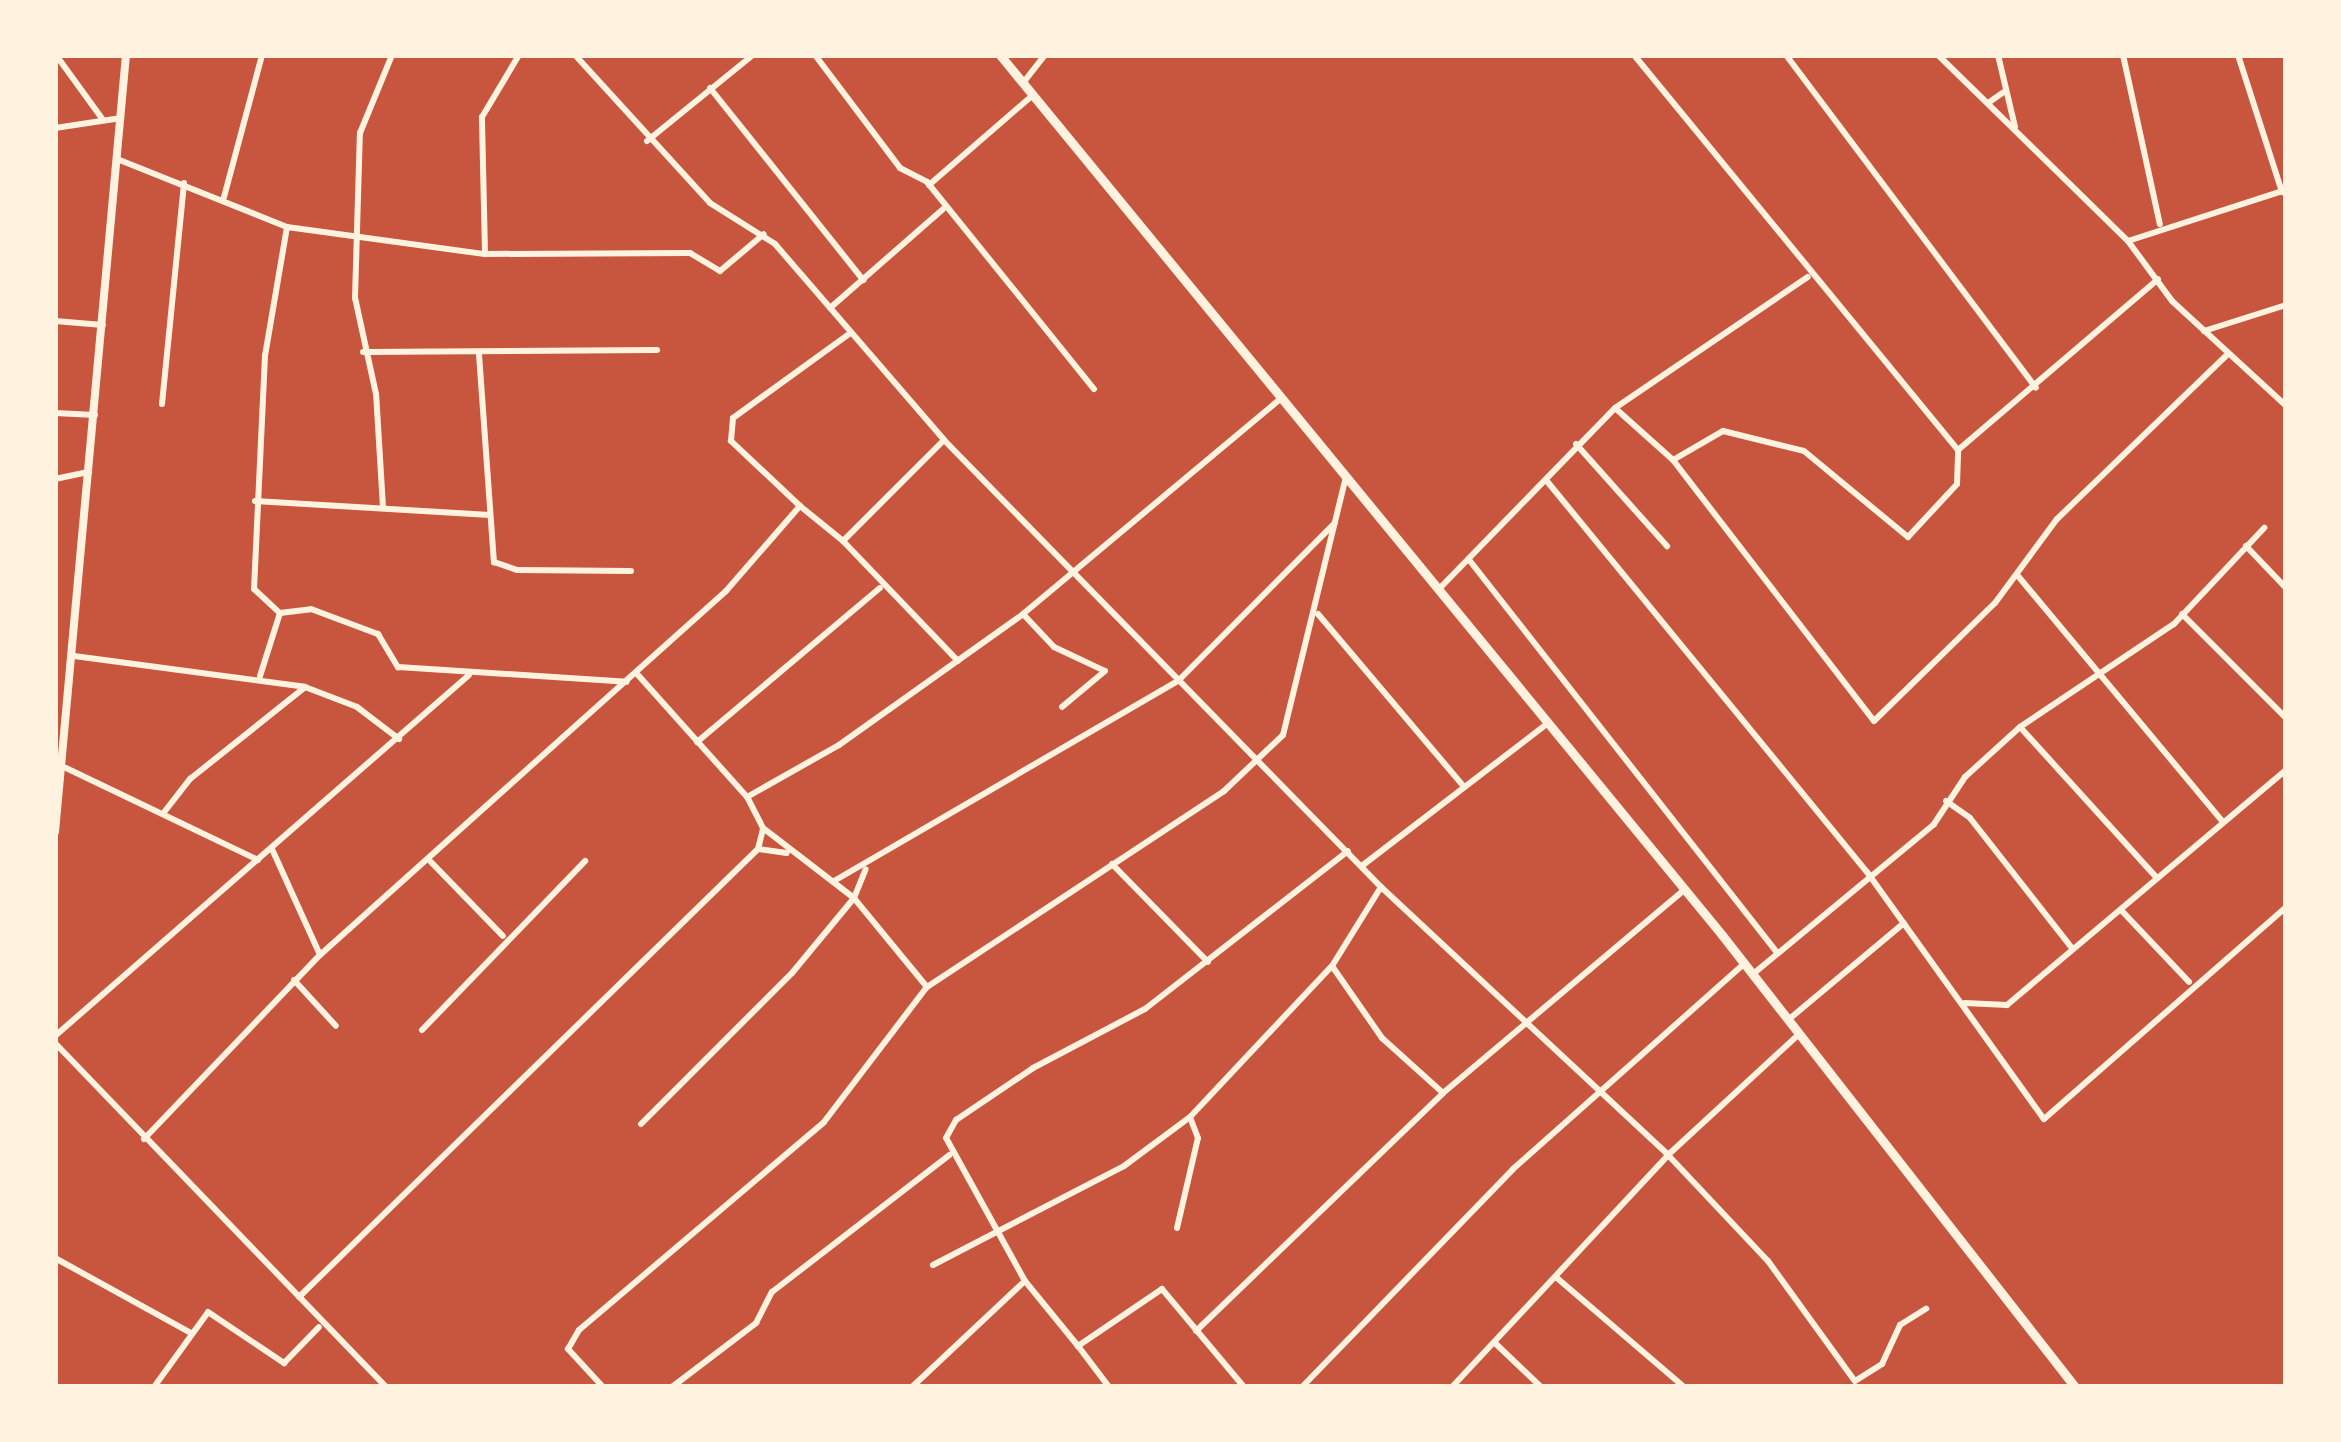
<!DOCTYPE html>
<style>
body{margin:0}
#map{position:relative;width:2341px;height:1442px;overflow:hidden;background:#c8553d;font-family:Figtree,sans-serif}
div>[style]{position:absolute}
.minor>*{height:6px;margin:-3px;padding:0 3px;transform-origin:3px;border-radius:3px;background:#fff3e0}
.tertiary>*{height:8px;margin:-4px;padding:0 4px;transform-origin:4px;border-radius:4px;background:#fff3e0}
.primary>*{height:9px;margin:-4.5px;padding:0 4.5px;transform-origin:4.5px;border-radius:4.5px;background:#fff3e0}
span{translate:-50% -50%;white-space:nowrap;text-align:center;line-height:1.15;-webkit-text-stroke:9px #fff3e0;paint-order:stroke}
.frame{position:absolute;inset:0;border:58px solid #fff3e0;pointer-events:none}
</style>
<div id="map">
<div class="minor">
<i style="left:56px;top:55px;width:80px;rotate:54.1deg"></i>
<i style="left:575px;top:55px;width:200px;rotate:47.6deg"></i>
<i style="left:710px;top:203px;width:77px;rotate:32.2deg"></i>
<i style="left:775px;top:244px;width:259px;rotate:49.2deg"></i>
<i style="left:944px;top:440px;width:625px;rotate:45.65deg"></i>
<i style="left:1381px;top:887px;width:393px;rotate:43deg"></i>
<i style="left:1668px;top:1155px;width:146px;rotate:46.7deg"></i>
<i style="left:1768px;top:1261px;width:148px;rotate:54.1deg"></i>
<i style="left:1855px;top:1381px;width:32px;rotate:-32deg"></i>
<i style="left:1882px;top:1364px;width:43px;rotate:-65.2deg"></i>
<i style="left:1900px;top:1325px;width:31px;rotate:-32deg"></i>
<i style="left:815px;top:55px;width:141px;rotate:53deg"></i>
<i style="left:900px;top:168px;width:30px;rotate:27deg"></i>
<i style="left:927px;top:182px;width:266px;rotate:51.1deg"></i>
<i style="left:1634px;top:55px;width:511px;rotate:50.64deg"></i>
<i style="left:1958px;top:450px;width:263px;rotate:-40.5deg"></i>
<i style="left:1786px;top:55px;width:416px;rotate:53.1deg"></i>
<i style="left:1938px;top:55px;width:266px;rotate:44.4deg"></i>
<i style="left:2128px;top:241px;width:74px;rotate:53.7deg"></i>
<i style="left:2172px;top:301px;width:155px;rotate:42.6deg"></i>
<i style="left:1998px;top:55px;width:74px;rotate:76.7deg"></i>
<i style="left:2123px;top:55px;width:173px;rotate:77.7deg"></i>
<i style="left:2238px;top:55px;width:144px;rotate:72.2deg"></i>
<i style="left:1023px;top:83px;width:36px;rotate:-52deg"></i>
<i style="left:710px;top:88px;width:246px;rotate:51.4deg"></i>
<i style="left:1988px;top:103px;width:19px;rotate:-35deg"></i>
<i style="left:55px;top:128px;width:67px;rotate:-8.6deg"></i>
<i style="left:647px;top:141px;width:136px;rotate:-39.1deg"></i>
<i style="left:117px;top:159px;width:183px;rotate:21.8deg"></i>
<i style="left:287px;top:227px;width:131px;rotate:99.7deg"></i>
<i style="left:265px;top:356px;width:233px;rotate:92.7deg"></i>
<i style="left:254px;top:589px;width:35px;rotate:43deg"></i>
<i style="left:929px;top:185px;width:138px;rotate:-40.9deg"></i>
<i style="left:224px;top:197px;width:147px;rotate:-75deg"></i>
<i style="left:287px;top:227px;width:200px;rotate:7.8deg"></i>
<i style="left:485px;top:254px;width:205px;rotate:-0.3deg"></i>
<i style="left:690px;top:253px;width:35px;rotate:31deg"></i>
<i style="left:720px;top:271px;width:57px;rotate:-40.1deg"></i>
<i style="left:2128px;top:241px;width:166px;rotate:-17.9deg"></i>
<i style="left:485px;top:253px;width:136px;rotate:-91.3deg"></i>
<i style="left:482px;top:117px;width:72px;rotate:-59.2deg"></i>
<i style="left:830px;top:308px;width:150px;rotate:-41.2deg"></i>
<i style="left:55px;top:321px;width:48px;rotate:4.8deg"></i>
<i style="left:2204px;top:331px;width:86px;rotate:-17.6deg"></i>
<i style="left:363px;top:352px;width:294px;rotate:-0.4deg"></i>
<i style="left:479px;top:354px;width:209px;rotate:85.9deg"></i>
<i style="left:494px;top:562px;width:24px;rotate:19deg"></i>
<i style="left:517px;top:570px;width:114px;rotate:0.5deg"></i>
<i style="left:162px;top:404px;width:222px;rotate:-84.3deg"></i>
<i style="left:1615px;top:408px;width:78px;rotate:41.9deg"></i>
<i style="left:1673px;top:460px;width:329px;rotate:52.4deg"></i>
<i style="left:1874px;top:721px;width:169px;rotate:-44.3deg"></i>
<i style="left:1995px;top:603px;width:104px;rotate:-53.6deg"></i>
<i style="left:2057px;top:519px;width:235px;rotate:-44deg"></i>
<i style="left:55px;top:413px;width:40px;rotate:2.9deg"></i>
<i style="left:944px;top:440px;width:143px;rotate:135deg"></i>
<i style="left:843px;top:541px;width:166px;rotate:46.2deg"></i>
<i style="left:1576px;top:444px;width:137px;rotate:48.3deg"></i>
<i style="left:1673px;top:460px;width:58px;rotate:-30.1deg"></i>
<i style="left:1723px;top:431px;width:83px;rotate:13.9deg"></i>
<i style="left:1804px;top:451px;width:135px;rotate:39.6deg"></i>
<i style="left:1908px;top:537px;width:72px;rotate:-47.2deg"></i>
<i style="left:1957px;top:484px;width:34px;rotate:-88deg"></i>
<i style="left:55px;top:479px;width:35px;rotate:-12deg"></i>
<i style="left:1546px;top:480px;width:507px;rotate:50.69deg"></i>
<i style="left:1867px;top:872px;width:304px;rotate:54.4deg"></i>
<i style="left:2044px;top:1119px;width:322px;rotate:-41.2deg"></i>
<i style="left:255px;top:501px;width:235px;rotate:3.4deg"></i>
<i style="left:800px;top:506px;width:55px;rotate:39.1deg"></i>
<i style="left:383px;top:507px;width:113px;rotate:-93.5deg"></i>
<i style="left:376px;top:394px;width:98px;rotate:-102.3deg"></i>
<i style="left:355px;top:298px;width:165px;rotate:-88.3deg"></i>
<i style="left:360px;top:133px;width:84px;rotate:-67.7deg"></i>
<i style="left:2246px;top:546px;width:58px;rotate:46.4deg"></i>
<i style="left:1470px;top:561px;width:498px;rotate:51.9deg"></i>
<i style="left:2018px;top:576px;width:320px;rotate:50.2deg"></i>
<i style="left:1439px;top:589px;width:252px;rotate:-45.8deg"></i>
<i style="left:1615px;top:408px;width:233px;rotate:-34.2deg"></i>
<i style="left:1023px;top:614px;width:45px;rotate:46.8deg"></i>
<i style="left:1054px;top:647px;width:56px;rotate:25.2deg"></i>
<i style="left:1105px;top:671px;width:56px;rotate:140.1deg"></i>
<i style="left:1318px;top:614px;width:226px;rotate:49.8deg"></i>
<i style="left:2182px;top:614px;width:147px;rotate:45deg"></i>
<i style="left:74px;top:656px;width:233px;rotate:7.6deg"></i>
<i style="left:305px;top:687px;width:56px;rotate:21deg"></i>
<i style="left:357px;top:707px;width:53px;rotate:37.3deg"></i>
<i style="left:638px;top:675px;width:164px;rotate:48.2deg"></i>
<i style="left:260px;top:676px;width:66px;rotate:-72.4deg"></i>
<i style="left:280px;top:613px;width:31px;rotate:-7deg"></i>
<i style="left:311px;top:609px;width:72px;rotate:20.5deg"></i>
<i style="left:378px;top:634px;width:39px;rotate:59deg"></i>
<i style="left:398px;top:667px;width:229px;rotate:3.7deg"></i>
<i style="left:2020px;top:727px;width:204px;rotate:47.8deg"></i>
<i style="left:697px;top:742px;width:239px;rotate:-40.1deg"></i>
<i style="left:66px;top:768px;width:213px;rotate:25.6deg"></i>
<i style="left:1946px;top:801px;width:29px;rotate:35deg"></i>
<i style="left:1970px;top:818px;width:165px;rotate:51.9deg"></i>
<i style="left:165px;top:811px;width:41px;rotate:-52deg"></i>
<i style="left:190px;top:779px;width:146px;rotate:-38.6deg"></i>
<i style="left:272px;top:849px;width:116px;rotate:65.6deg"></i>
<i style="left:758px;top:849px;width:29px;rotate:8deg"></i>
<i style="left:431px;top:862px;width:103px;rotate:45.8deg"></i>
<i style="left:1112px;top:864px;width:137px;rotate:45.6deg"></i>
<i style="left:1363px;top:865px;width:233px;rotate:-37.5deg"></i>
<i style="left:834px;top:881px;width:399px;rotate:-30.2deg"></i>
<i style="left:1179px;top:680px;width:221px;rotate:-45.2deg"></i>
<i style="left:2121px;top:910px;width:99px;rotate:46.6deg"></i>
<i style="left:1332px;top:966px;width:88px;rotate:55.2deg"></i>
<i style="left:1382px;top:1038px;width:82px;rotate:42deg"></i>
<i style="left:1443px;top:1093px;width:315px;rotate:-40.1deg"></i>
<i style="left:1753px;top:974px;width:235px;rotate:-39.6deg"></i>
<i style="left:1934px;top:824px;width:56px;rotate:-56.6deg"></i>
<i style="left:1965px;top:777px;width:74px;rotate:-42.3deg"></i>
<i style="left:2020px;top:727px;width:185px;rotate:-33.8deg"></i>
<i style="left:2174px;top:624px;width:132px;rotate:-46.8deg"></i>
<i style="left:294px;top:980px;width:62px;rotate:47.6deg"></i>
<i style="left:927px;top:987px;width:115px;rotate:-129.4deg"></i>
<i style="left:854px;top:898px;width:115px;rotate:-142.4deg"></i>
<i style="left:763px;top:828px;width:35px;rotate:-117deg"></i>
<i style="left:747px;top:797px;width:106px;rotate:-29.5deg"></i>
<i style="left:839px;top:745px;width:226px;rotate:-35.4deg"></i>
<i style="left:1023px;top:614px;width:335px;rotate:-39.9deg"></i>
<i style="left:1965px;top:1003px;width:42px;rotate:2.7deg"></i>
<i style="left:2007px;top:1005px;width:365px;rotate:-40.1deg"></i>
<i style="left:1788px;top:1020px;width:151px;rotate:-39.9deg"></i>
<i style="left:422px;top:1030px;width:235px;rotate:-46deg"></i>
<i style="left:55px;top:1036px;width:549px;rotate:-41.09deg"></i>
<i style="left:55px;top:1043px;width:477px;rotate:46.1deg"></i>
<i style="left:641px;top:1124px;width:214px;rotate:-45deg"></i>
<i style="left:792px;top:973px;width:97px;rotate:-50.4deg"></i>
<i style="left:854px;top:898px;width:31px;rotate:-68deg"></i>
<i style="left:144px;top:1139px;width:255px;rotate:-46.3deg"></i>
<i style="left:320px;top:955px;width:545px;rotate:-41.88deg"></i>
<i style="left:726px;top:591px;width:113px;rotate:-49deg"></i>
<i style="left:800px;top:506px;width:95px;rotate:-136.7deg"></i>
<i style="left:731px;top:441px;width:23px;rotate:-85deg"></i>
<i style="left:733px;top:418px;width:143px;rotate:-35.9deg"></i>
<i style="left:1177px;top:1228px;width:92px;rotate:-76.9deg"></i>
<i style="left:1198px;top:1138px;width:22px;rotate:-111deg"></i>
<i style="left:55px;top:1258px;width:155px;rotate:28.9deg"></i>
<i style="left:933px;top:1265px;width:215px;rotate:-27.4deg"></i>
<i style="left:1124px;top:1166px;width:82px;rotate:-36.6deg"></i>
<i style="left:1190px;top:1117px;width:207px;rotate:-46.8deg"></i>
<i style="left:1332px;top:966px;width:93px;rotate:-58.2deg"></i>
<i style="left:1557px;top:1278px;width:167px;rotate:40.6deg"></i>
<i style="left:299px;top:1297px;width:641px;rotate:-44.31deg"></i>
<i style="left:758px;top:849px;width:21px;rotate:-76deg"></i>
<i style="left:1196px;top:1331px;width:343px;rotate:-43.9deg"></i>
<i style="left:1495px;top:1343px;width:64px;rotate:43.7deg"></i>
<i style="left:1078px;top:1346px;width:51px;rotate:52.9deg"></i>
<i style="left:154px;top:1387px;width:92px;rotate:-54.2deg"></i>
<i style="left:208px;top:1312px;width:92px;rotate:33.9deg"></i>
<i style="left:284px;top:1363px;width:50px;rotate:-45.8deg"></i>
<i style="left:603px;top:1387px;width:52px;rotate:-132.6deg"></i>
<i style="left:568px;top:1349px;width:22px;rotate:-60deg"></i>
<i style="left:579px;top:1330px;width:321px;rotate:-40.3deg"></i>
<i style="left:824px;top:1122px;width:170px;rotate:-52.7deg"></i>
<i style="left:927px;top:987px;width:356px;rotate:-33.4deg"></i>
<i style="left:1224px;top:791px;width:81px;rotate:-43.5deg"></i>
<i style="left:1283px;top:735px;width:267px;rotate:-76.3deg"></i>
<i style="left:672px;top:1387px;width:106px;rotate:-37.3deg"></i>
<i style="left:756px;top:1323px;width:35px;rotate:-63deg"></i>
<i style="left:772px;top:1292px;width:224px;rotate:-37.7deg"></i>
<i style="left:912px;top:1387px;width:155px;rotate:-43.2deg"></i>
<i style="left:1244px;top:1387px;width:128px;rotate:-129.9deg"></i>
<i style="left:1162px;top:1289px;width:102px;rotate:145.8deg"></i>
<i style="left:1078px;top:1346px;width:84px;rotate:-129.2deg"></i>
<i style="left:1025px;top:1281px;width:163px;rotate:-118.9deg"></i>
<i style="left:946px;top:1138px;width:21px;rotate:-61deg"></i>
<i style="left:956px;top:1120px;width:93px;rotate:-34deg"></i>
<i style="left:1033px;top:1068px;width:127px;rotate:-27.8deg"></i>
<i style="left:1145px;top:1009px;width:257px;rotate:-37.9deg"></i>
<i style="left:1302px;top:1387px;width:303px;rotate:-45.9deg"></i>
<i style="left:1513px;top:1169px;width:309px;rotate:-41.6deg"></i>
<i style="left:1452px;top:1387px;width:317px;rotate:-47deg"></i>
<i style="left:1668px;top:1155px;width:178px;rotate:-42.7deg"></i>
</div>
<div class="tertiary">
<i style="left:55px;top:832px;width:780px;rotate:-84.78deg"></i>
</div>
<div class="primary">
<i style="left:1000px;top:55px;width:1138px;rotate:50.63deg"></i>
<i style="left:1722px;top:935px;width:574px;rotate:52.01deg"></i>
</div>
<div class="frame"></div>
</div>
